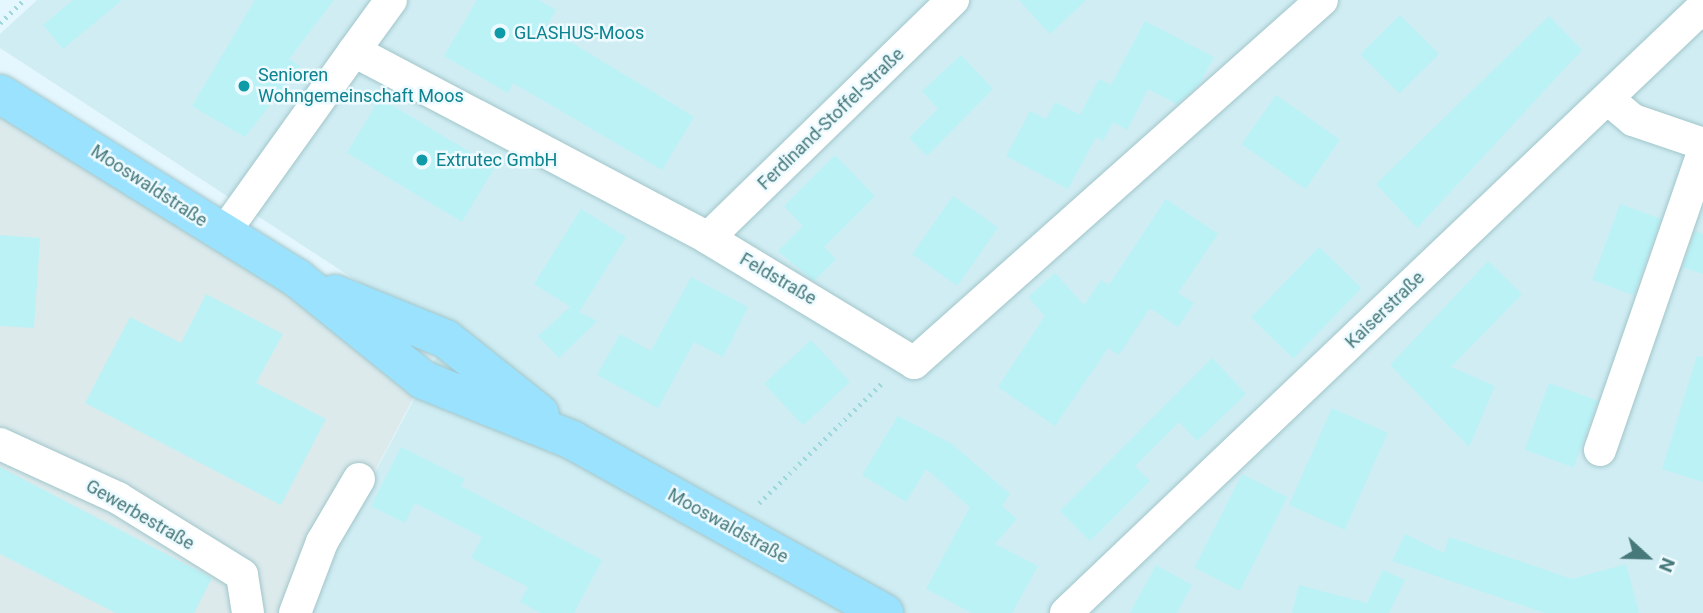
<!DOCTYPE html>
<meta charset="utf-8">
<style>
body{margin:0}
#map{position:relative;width:1703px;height:613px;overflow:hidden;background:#e5f7fe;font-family:Roboto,sans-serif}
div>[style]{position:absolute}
.residential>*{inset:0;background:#d0edf3}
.industrial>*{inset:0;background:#dceaec}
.building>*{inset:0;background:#baf2f6;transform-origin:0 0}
.path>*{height:4.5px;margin-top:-2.25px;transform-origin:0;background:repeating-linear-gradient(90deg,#9dd8db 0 2px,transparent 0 7px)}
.roads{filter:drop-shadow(0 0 2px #a1c6ca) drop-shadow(0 0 2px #a1c6ca)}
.minor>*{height:32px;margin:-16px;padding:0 16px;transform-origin:16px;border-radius:16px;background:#fff}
.major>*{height:38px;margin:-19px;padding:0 19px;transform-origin:19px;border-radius:19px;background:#9be2ff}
.dots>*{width:19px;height:19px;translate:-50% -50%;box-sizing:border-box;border:4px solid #edfaff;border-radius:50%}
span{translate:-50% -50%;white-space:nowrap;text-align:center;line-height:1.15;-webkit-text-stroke:5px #edfaff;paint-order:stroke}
.culture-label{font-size:18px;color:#0d838f}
.left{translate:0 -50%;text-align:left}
.street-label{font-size:18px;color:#47797a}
.north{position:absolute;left:1612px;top:522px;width:70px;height:70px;-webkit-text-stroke:5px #edfaff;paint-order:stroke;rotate:112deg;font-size:19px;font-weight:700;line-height:28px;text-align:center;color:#47797a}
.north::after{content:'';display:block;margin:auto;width:24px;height:32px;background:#47797a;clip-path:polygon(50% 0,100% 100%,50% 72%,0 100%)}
</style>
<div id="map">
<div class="residential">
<i style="clip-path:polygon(37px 0,1703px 0,1703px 613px,300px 613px,446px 339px,0 48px,0 34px)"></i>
</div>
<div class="industrial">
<i style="clip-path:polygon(0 117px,332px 317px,423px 380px,300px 613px,0 613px)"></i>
</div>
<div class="building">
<i style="clip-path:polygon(73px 0,122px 0,63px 49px,43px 25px)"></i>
<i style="clip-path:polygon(255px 0,334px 0,289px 59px,300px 66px,245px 137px,192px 106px)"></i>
<i style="clip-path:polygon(477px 0,539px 0,556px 10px,546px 27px,694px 117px,662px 170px,513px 83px,508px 93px,444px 56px)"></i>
<i style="clip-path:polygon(1019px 0,1086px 0,1050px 34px)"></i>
<i style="left:1400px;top:15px;width:55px;height:56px;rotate:45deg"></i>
<i style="clip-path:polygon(1549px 16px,1582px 50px,1417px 228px,1376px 184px)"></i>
<i style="clip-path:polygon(1145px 21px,1214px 57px,1199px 85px,1177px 104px,1148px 89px,1127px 130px,1113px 122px,1103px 141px,1096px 137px,1068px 189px,1006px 156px,1030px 111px,1046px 119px,1055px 102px,1080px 115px,1099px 79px,1111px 85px)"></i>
<i style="clip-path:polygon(961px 55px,993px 89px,927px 156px,909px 138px,938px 109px,922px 91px)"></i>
<i style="left:1276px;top:95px;width:78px;height:60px;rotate:35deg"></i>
<i style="left:380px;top:98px;width:134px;height:64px;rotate:31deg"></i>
<i style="clip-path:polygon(835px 155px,875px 196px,824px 247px,836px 259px,814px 281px,778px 251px,803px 226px,784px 206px)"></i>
<i style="left:953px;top:196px;width:55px;height:71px;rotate:35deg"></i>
<i style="clip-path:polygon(1166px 199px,1218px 234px,1178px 293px,1194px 303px,1178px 327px,1150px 308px,1119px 355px,1108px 348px,1055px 426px,998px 387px,1045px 316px,1028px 297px,1055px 273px,1084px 305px,1101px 280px,1109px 285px)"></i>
<i style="left:1620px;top:204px;width:44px;height:81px;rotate:20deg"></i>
<i style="clip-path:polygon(581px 209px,626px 237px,579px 312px,597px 321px,559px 358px,538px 336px,570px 307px,576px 310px,534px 284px)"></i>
<i style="clip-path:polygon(1695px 231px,1703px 234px,1703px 274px,1683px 267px)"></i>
<i style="clip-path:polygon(0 235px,40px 238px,34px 328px,0 326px)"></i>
<i style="left:1319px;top:247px;width:59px;height:98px;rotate:44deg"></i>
<i style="clip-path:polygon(1488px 261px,1522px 294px,1451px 367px,1495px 386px,1469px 447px,1390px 365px)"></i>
<i style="clip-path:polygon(691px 277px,748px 307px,723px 357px,694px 342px,658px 408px,597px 375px,620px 334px,651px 351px)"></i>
<i style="clip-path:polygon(206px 294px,283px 334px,256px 383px,326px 419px,281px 505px,85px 403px,130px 317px,181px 343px)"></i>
<i style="left:811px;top:340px;width:57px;height:64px;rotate:47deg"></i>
<i style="clip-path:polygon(1697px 356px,1703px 357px,1703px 482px,1662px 469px)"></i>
<i style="clip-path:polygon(1212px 358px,1246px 394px,1197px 441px,1179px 422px,1135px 466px,1150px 481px,1090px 541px,1060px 511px)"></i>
<i style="left:1549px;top:383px;width:52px;height:71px;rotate:20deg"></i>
<i style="left:1332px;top:408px;width:61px;height:106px;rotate:24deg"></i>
<i style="clip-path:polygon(898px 416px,952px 444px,1010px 494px,1002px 506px,1017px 519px,995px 544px,1038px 566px,1012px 613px,972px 613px,926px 589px,970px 507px,926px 469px,906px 502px,862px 475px)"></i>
<i style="clip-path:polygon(401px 447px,465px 479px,461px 486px,602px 560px,574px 613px,541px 613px,520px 602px,528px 587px,471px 558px,482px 537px,415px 503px,405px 523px,371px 506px)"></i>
<i style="clip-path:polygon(0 467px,212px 578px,194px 613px,116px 613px,0 554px)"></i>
<i style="left:1242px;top:474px;width:51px;height:105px;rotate:27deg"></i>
<i style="clip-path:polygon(1405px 534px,1444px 553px,1449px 537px,1572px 579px,1626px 564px,1639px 613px,1545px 613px,1392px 561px)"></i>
<i style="clip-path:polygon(1156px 565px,1192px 585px,1177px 613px,1130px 613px)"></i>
<i style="clip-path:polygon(1383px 570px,1405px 580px,1389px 613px,1292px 613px,1299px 585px,1367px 603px)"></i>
</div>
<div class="path">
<i style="left:0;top:23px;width:33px;rotate:-44deg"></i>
<i style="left:759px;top:503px;width:173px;rotate:-44.3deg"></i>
</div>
<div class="roads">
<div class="minor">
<i style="left:354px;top:51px;width:63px;rotate:-54deg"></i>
<i style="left:1608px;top:99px;width:33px;rotate:40deg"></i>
<i style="left:1633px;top:120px;width:74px;rotate:18.9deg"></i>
<i style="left:223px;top:234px;width:225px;rotate:-54.4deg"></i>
<i style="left:354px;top:51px;width:400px;rotate:27.8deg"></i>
<i style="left:708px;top:238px;width:241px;rotate:31.2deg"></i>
<i style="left:914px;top:363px;width:546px;rotate:-41.66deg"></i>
<i style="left:708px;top:238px;width:342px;rotate:-44.2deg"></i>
<i style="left:0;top:444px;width:130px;rotate:24.6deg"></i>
<i style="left:118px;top:498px;width:146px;rotate:31.8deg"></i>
<i style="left:242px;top:575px;width:38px;rotate:81deg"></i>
<i style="left:1600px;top:450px;width:314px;rotate:-70.9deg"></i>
<i style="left:295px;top:613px;width:76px;rotate:-69.2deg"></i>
<i style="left:322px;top:542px;width:73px;rotate:-59.6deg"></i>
<i style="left:1066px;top:613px;width:879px;rotate:-43.57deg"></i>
</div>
<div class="major">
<i style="left:0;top:94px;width:351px;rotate:31.8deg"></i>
<i style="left:298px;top:279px;width:161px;rotate:38.9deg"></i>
<i style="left:423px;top:380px;width:161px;rotate:21.9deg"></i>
<i style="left:572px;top:440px;width:357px;rotate:29deg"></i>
<i style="left:335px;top:294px;width:120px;rotate:22.1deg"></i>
<i style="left:446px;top:339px;width:120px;rotate:38.6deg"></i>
</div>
</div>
<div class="dots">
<i style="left:500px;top:33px;background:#0f9aa8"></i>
<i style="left:244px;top:86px;background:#0f9aa8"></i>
<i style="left:422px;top:160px;background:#0f9aa8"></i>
</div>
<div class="culture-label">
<span class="left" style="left:514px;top:33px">GLASHUS-Moos</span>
<span class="left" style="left:258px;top:86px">Senioren<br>Wohngemeinschaft Moos</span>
<span class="left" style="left:436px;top:160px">Extrutec GmbH</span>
</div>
<div class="street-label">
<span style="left:831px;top:119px;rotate:-44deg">Ferdinand-Stoffel-Straße</span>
<span style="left:149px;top:186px;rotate:33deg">Mooswaldstraße</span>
<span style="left:778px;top:279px;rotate:30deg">Feldstraße</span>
<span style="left:1385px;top:310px;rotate:-44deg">Kaiserstraße</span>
<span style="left:140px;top:515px;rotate:30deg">Gewerbestraße</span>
<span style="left:728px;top:526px;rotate:29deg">Mooswaldstraße</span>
</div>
<div class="north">N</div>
</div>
